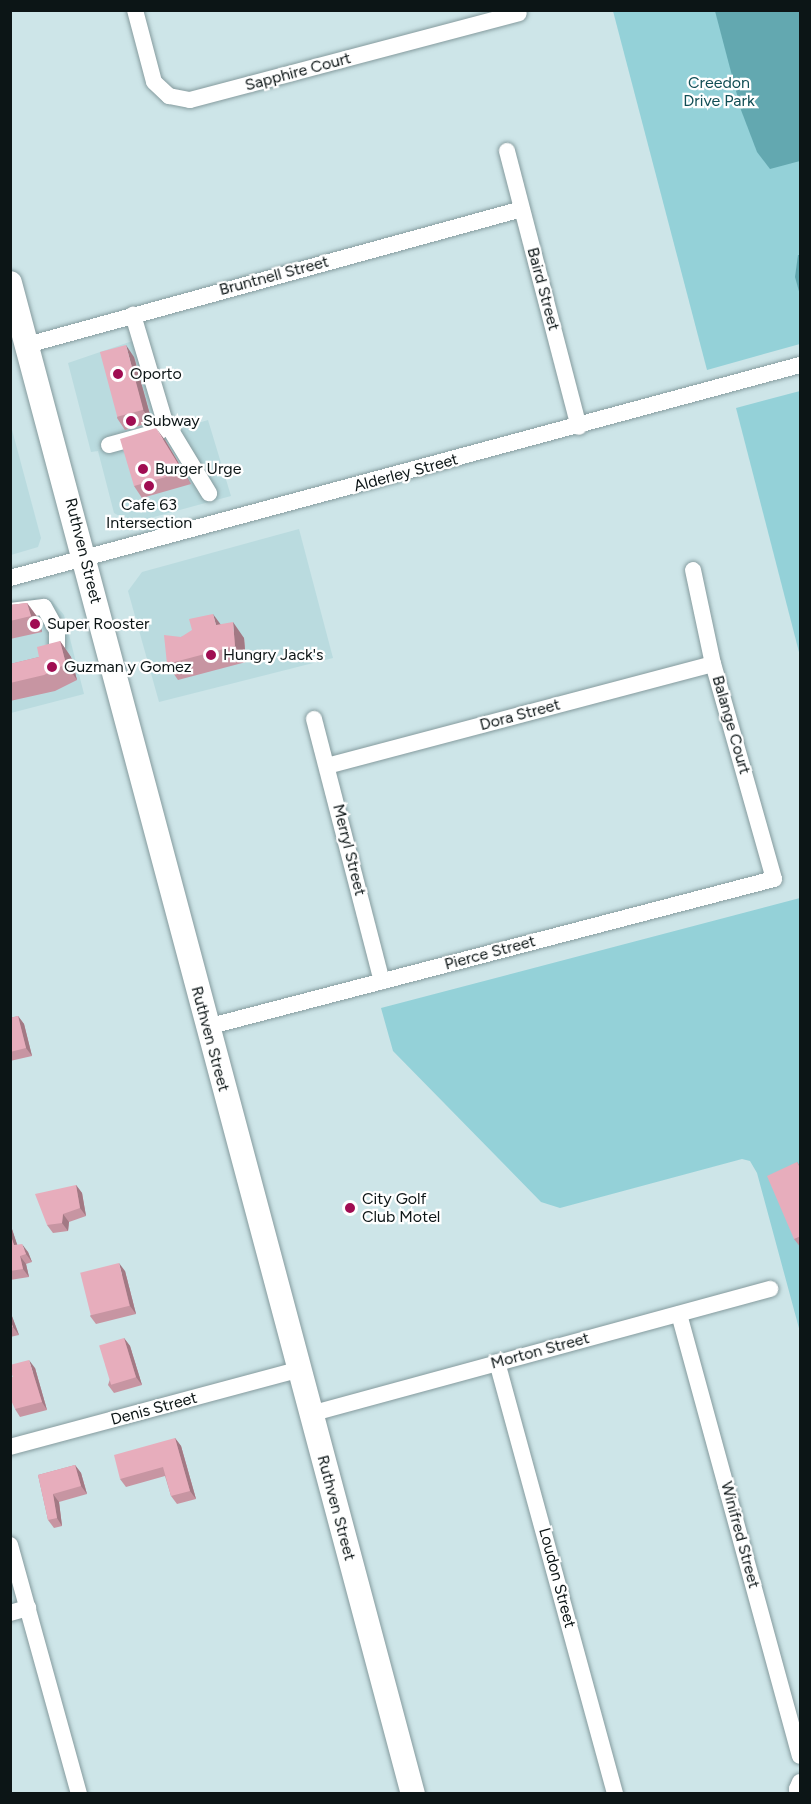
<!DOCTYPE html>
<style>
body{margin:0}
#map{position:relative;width:811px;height:1804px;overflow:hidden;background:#cde5e8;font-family:Figtree,sans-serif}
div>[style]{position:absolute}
.built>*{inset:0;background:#badbdf}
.green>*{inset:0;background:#94d1d8}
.water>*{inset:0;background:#63a8b0}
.roads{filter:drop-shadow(0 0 2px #859b9e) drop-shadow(0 0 2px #859b9e)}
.minor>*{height:16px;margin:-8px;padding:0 8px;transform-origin:8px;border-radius:8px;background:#fff}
.highway>*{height:24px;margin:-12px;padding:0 12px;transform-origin:12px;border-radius:12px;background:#fff}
.wall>*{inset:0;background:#c795a2}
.shaded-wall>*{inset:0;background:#a27984}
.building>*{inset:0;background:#e7adbc;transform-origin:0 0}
.dots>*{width:16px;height:16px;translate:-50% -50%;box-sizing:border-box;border:3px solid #fff;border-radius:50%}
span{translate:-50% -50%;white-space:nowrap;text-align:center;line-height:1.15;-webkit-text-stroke:4.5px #fff;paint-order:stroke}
.street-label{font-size:16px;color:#0c1516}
.park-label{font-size:16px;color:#114e55}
.poi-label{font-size:16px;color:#0c1516}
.left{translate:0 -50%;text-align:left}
.frame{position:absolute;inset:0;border:12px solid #0c1516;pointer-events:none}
</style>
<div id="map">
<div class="built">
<i style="clip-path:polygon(147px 336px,174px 430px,208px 420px,231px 496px,132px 523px,114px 513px,98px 451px,91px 452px,68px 363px)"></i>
<i style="clip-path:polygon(11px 426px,41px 538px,38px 547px,11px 555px)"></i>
<i style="clip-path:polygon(299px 529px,333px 658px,159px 702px,128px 591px,142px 572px)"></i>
<i style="clip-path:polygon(35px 598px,52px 601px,64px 615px,84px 694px,11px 713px,11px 604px)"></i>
</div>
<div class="green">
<i style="clip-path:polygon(613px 11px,800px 11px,800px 344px,707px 370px)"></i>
<i style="clip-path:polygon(800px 391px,800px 656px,736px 408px)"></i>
<i style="clip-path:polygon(800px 898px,800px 1332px,757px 1173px,750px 1161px,742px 1159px,560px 1208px,541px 1202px,393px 1051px,381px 1008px)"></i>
</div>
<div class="water">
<i style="clip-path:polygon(715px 11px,800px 11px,800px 161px,770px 169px,757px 152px,741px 110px)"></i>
<i style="clip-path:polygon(798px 255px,800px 255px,800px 295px,795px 277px)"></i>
</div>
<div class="roads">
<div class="minor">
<i style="left:135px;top:10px;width:74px;rotate:75.2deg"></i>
<i style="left:154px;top:82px;width:21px;rotate:43deg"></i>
<i style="left:169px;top:96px;width:21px;rotate:11deg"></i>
<i style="left:190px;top:100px;width:340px;rotate:-14.8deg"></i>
<i style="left:507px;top:151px;width:285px;rotate:75.4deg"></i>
<i style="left:27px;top:345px;width:513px;rotate:-15.36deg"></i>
<i style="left:164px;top:419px;width:87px;rotate:58.7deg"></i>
<i style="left:109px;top:445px;width:53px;rotate:-15.4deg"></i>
<i style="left:160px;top:431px;width:13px;rotate:-72deg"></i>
<i style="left:164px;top:419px;width:109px;rotate:-106.6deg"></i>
<i style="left:10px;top:578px;width:818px;rotate:-15.09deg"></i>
<i style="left:10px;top:611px;width:34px;rotate:-7deg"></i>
<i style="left:44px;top:607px;width:26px;rotate:61deg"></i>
<i style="left:57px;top:630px;width:17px;rotate:90deg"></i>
<i style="left:314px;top:719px;width:271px;rotate:75.5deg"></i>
<i style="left:327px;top:766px;width:399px;rotate:-14.8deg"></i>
<i style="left:207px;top:1027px;width:586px;rotate:-14.63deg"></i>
<i style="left:774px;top:879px;width:223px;rotate:-105.8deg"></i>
<i style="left:713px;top:664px;width:96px;rotate:-102deg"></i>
<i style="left:679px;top:1314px;width:458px;rotate:74.7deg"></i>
<i style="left:497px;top:1362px;width:448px;rotate:74.7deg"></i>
<i style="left:310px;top:1414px;width:477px;rotate:-15.2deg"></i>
<i style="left:10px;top:1447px;width:298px;rotate:-15deg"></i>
<i style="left:10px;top:1545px;width:258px;rotate:74.5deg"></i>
<i style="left:10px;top:1613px;width:19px;rotate:-16deg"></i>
<i style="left:800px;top:1782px;width:8px;rotate:113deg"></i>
<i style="left:797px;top:1789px;width:4px;rotate:45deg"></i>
</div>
<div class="highway">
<i style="left:10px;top:283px;width:1564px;rotate:75.07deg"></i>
</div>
</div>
<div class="wall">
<i style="clip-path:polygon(134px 357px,152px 422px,125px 430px,117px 418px)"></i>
<i style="clip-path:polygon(165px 440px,191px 484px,142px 498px,134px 486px)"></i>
<i style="clip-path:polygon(27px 603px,38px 618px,42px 632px,10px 639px,10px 605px)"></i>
<i style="clip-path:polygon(220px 625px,244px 638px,246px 662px,178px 680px,167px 664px,181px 637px)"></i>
<i style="clip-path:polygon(60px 641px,71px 657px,77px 680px,55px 691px,10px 701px,10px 664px,39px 657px)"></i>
<i style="clip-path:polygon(18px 1016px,24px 1024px,32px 1056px,10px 1061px,10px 1018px)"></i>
<i style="clip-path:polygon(797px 1162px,801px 1167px,801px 1248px,794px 1239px)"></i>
<i style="clip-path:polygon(76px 1185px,82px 1193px,86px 1216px,69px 1222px,68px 1231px,53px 1233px,47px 1225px)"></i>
<i style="clip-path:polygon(10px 1223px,17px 1245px,28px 1252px,32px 1262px,26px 1264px,29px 1277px,10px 1280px)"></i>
<i style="clip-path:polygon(125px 1271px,136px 1314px,96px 1324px,90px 1316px)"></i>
<i style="clip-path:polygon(10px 1311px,19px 1335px,10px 1337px)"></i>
<i style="clip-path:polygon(124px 1338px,130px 1346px,142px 1385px,114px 1393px,108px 1385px)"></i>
<i style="clip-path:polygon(35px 1368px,47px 1410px,20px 1417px,15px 1409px)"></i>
<i style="clip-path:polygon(175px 1438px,181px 1446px,196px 1499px,177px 1504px,171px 1496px,165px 1476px,126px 1487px,120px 1479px)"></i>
<i style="clip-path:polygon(75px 1465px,81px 1473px,87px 1494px,59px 1502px,62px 1526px,54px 1528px,48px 1520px,38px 1475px)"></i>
</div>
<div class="shaded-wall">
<i style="clip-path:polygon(126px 345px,134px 357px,152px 422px,143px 410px)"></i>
<i style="clip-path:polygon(156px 428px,165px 440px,191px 484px,183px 472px)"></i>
<i style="clip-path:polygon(27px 603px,38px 618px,42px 632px,31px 616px)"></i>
<i style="clip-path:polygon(213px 614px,224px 629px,216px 625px)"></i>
<i style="clip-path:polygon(233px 622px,244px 638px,246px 662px,235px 646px)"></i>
<i style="clip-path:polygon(60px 641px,71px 657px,77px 680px,66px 664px)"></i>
<i style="clip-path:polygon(18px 1016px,24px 1024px,32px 1056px,26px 1048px)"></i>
<i style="clip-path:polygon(76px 1185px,82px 1193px,86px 1216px,80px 1208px)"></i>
<i style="clip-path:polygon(63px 1214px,69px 1222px,68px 1231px,62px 1223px)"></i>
<i style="clip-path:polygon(10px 1223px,20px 1253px,14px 1245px,10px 1233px)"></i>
<i style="clip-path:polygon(22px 1244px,28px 1252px,32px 1262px,26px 1254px)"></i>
<i style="clip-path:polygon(20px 1256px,26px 1264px,29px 1277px,23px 1269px)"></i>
<i style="clip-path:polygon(119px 1263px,125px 1271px,136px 1314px,130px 1306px)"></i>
<i style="clip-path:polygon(10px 1311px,19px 1335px,13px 1327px,10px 1319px)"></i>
<i style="clip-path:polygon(124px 1338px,130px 1346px,142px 1385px,136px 1377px)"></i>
<i style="clip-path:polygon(29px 1360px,35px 1368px,47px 1410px,42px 1402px)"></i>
<i style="clip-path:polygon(175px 1438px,181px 1446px,196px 1499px,190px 1491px)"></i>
<i style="clip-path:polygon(75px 1465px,81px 1473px,87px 1494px,81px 1486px)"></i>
<i style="clip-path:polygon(53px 1494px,59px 1502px,62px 1526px,57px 1518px)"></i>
</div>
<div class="building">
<i style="left:126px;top:345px;width:67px;height:27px;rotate:75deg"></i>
<i style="clip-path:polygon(156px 428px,183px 472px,134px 486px,120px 439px)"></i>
<i style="clip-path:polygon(27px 603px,31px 616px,10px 621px,10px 605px)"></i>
<i style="clip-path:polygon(213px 614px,216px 625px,233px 622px,235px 646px,167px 664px,164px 635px,181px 637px,192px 630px,189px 619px)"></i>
<i style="clip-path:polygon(60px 641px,66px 664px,44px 675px,10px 683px,10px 664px,39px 657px,37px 647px)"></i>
<i style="clip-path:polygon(18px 1016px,26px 1048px,10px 1052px,10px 1018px)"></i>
<i style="clip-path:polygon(797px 1162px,801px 1170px,801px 1236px,794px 1239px,767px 1176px)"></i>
<i style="clip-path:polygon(76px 1185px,80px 1208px,63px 1214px,62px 1223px,47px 1225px,35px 1194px)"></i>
<i style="clip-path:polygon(10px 1233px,14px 1245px,22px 1244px,26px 1254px,20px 1256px,23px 1269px,10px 1271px)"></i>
<i style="left:119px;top:1263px;width:44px;height:40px;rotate:76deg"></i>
<i style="clip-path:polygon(10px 1319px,13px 1327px,10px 1328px)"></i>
<i style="left:124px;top:1338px;width:41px;height:26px;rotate:73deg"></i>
<i style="clip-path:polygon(29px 1360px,42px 1402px,15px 1409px,10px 1398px,10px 1377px,13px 1377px,10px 1370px,10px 1365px)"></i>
<i style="clip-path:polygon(175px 1438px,190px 1491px,171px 1496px,163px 1467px,120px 1479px,114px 1455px)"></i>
<i style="clip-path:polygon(75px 1465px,81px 1486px,53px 1494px,57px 1518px,48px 1520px,38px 1475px)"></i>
</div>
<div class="dots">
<i style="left:118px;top:374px;background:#a00d52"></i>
<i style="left:131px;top:421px;background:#a00d52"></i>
<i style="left:143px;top:469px;background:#a00d52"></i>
<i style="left:149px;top:486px;background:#a00d52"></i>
<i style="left:35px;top:624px;background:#a00d52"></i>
<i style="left:211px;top:655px;background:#a00d52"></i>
<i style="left:52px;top:667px;background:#a00d52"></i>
<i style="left:350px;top:1208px;background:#a00d52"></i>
</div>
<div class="street-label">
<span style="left:298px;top:72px;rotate:-15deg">Sapphire Court</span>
<span style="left:274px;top:276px;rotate:-15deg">Bruntnell Street</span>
<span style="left:543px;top:289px;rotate:75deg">Baird Street</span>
<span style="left:406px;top:473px;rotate:-15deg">Alderley Street</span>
<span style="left:83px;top:551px;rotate:76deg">Ruthven Street</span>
<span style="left:520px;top:715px;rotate:-15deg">Dora Street</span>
<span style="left:731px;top:725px;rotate:74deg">Balange Court</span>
<span style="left:349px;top:850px;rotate:76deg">Merryl Street</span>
<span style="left:490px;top:953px;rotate:-15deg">Pierce Street</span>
<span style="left:210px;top:1039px;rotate:75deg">Ruthven Street</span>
<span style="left:540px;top:1351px;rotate:-15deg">Morton Street</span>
<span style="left:154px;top:1409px;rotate:-15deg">Denis Street</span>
<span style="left:336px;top:1508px;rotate:75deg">Ruthven Street</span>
<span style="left:740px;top:1535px;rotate:75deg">Winifred Street</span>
<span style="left:557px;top:1578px;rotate:75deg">Loudon Street</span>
</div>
<div class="park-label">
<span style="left:719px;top:92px">Creedon<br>Drive Park</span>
</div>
<div class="poi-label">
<span class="left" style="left:130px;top:374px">Oporto</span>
<span class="left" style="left:143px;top:421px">Subway</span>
<span class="left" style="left:155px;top:469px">Burger Urge</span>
<span style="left:149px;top:514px">Cafe 63<br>Intersection</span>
<span class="left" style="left:47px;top:624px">Super Rooster</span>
<span class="left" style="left:223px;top:655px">Hungry Jack's</span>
<span class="left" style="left:64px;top:667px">Guzman y Gomez</span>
<span class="left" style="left:362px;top:1208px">City Golf<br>Club Motel</span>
</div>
<div class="frame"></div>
</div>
